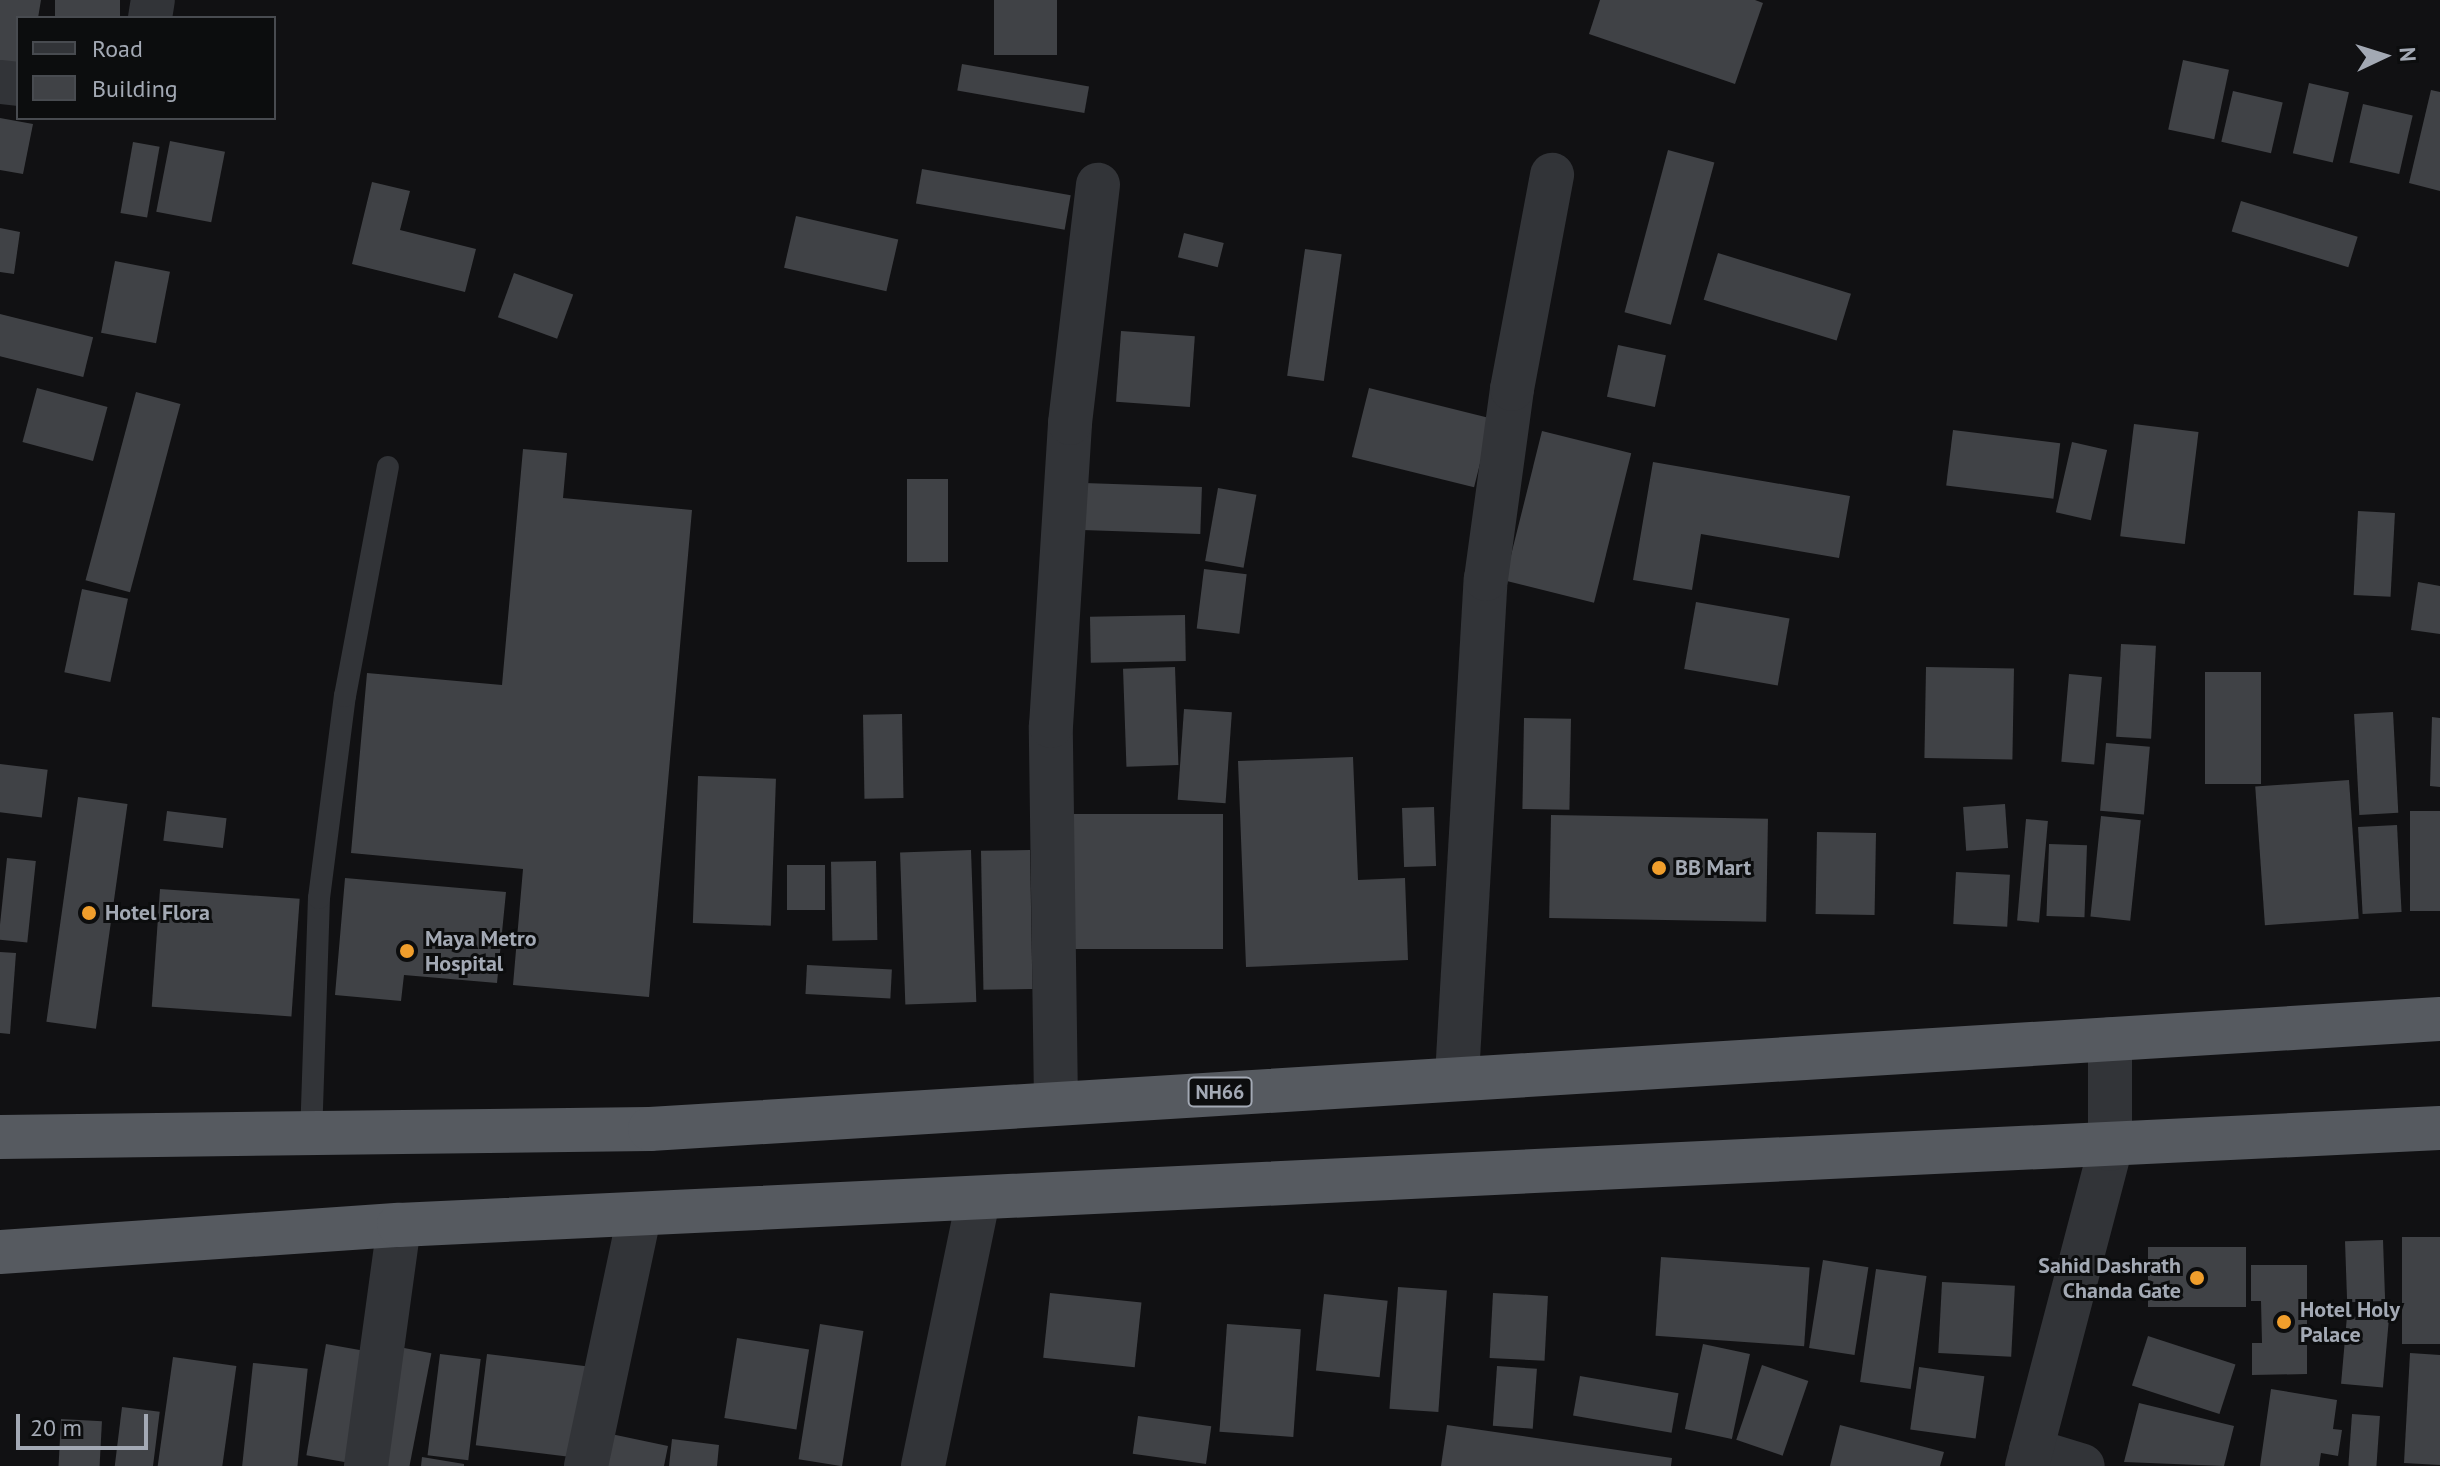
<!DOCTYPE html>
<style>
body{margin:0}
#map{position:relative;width:2440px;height:1466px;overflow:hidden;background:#111113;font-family:"PT Sans",sans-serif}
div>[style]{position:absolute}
.building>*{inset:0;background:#404246;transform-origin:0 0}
.service>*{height:22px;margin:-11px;padding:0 11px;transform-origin:11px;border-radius:11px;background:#323438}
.minor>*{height:44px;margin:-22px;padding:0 22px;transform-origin:22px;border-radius:22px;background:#323438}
.tertiary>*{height:44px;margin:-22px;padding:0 22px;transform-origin:22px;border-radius:22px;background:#323438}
.trunk>*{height:44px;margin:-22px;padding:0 22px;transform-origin:22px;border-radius:22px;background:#565a60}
.dots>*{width:22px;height:22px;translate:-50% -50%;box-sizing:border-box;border:4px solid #0c0d0e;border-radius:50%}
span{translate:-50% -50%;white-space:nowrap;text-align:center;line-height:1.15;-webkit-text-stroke:6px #0c0d0e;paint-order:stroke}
.shield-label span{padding:2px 6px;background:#0c0d0e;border:2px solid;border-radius:6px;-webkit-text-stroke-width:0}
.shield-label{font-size:20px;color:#a3a9b4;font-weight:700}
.poi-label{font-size:22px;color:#a3a9b4;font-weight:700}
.left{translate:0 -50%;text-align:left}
.right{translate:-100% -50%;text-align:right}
.legend{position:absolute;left:16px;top:16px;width:260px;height:104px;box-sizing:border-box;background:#0c0d0e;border:2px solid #484b50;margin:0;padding:10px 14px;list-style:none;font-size:24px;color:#a3a9b4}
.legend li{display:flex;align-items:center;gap:16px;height:40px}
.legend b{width:40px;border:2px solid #484b50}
.north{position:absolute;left:2344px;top:16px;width:80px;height:80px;-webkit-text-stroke:6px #0c0d0e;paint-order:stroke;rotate:86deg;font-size:22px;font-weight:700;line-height:32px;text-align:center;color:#a3a9b4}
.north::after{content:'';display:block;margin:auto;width:28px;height:36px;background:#a3a9b4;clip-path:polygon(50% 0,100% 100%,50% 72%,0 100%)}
.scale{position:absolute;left:16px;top:1414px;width:132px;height:36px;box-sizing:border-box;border:4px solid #a3a9b4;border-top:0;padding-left:10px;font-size:24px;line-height:28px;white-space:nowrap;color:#a3a9b4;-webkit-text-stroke:6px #0c0d0e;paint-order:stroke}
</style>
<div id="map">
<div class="building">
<i style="clip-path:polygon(0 0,41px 0,38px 18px,18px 18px,18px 68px,0 64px)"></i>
<i style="left:55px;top:0;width:65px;height:18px"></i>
<i style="left:994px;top:0;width:63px;height:55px"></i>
<i style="clip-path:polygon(1600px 0,1755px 0,1763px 3px,1735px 84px,1589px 34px)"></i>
<i style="left:2183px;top:60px;width:47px;height:71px;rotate:12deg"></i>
<i style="left:962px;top:64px;width:129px;height:27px;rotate:10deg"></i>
<i style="left:2309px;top:83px;width:41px;height:72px;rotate:13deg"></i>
<i style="clip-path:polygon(2431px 90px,2440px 92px,2440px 191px,2409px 183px)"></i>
<i style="left:2233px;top:91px;width:51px;height:52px;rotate:13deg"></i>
<i style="left:2363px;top:104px;width:51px;height:60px;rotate:13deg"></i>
<i style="clip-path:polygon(0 118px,33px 124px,23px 174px,0 170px)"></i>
<i style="left:170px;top:141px;width:56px;height:72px;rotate:11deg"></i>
<i style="left:133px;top:142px;width:27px;height:72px;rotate:10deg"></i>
<i style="left:1668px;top:150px;width:48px;height:168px;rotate:15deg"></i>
<i style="left:922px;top:169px;width:151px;height:35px;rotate:10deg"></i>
<i style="clip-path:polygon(372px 182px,410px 191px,400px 230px,476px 249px,465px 292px,352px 264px)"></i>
<i style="left:2241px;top:201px;width:122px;height:32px;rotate:17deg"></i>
<i style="left:796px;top:216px;width:105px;height:53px;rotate:13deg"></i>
<i style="clip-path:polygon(0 228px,20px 232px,14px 274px,0 272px)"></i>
<i style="left:1184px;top:233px;width:41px;height:25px;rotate:14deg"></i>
<i style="left:1305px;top:249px;width:37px;height:128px;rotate:8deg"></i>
<i style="left:1718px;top:253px;width:139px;height:49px;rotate:17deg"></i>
<i style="left:115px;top:261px;width:56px;height:73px;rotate:11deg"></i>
<i style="left:514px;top:273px;width:63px;height:47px;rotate:20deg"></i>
<i style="left:0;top:314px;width:96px;height:41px;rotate:14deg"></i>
<i style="left:1121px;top:331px;width:74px;height:71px;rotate:4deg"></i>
<i style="left:1618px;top:345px;width:49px;height:53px;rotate:12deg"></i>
<i style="left:37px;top:388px;width:73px;height:56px;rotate:15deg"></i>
<i style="left:1369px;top:388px;width:126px;height:71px;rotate:14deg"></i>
<i style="left:136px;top:392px;width:46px;height:195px;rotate:15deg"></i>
<i style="left:2134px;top:424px;width:65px;height:113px;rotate:7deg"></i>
<i style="left:1953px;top:430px;width:108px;height:56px;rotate:7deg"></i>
<i style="left:1542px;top:431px;width:92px;height:154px;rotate:14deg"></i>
<i style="left:2072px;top:442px;width:36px;height:72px;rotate:13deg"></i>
<i style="clip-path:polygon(523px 449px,567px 453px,563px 498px,692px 510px,649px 997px,513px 985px,523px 869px,351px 853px,367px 673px,502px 685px)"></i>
<i style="clip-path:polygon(1653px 462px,1850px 496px,1839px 558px,1701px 534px,1692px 590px,1633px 580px)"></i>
<i style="left:907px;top:479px;width:41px;height:83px"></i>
<i style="left:1084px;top:483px;width:118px;height:47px;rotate:2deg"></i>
<i style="left:1218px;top:488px;width:39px;height:74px;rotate:10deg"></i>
<i style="left:2358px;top:511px;width:37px;height:84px;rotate:3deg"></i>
<i style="left:1204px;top:569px;width:43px;height:60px;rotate:7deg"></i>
<i style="clip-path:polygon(2418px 582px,2440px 586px,2440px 634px,2411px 630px)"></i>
<i style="left:82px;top:589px;width:47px;height:85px;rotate:12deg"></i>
<i style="left:1696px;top:602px;width:95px;height:68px;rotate:10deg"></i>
<i style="left:1185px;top:615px;width:46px;height:95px;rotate:89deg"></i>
<i style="left:2121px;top:644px;width:35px;height:93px;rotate:3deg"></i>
<i style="left:1175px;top:667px;width:98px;height:52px;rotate:88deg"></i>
<i style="left:1926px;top:667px;width:88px;height:91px;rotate:1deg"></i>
<i style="left:2261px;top:672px;width:112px;height:56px;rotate:90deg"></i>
<i style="left:2069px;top:674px;width:33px;height:88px;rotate:5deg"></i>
<i style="left:1184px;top:709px;width:48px;height:91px;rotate:4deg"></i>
<i style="left:2393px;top:712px;width:101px;height:39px;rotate:87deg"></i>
<i style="left:902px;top:714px;width:84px;height:39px;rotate:89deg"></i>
<i style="clip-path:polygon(2432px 717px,2440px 718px,2440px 787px,2430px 786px)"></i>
<i style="left:1524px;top:718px;width:47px;height:91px;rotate:1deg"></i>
<i style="left:2106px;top:743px;width:44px;height:68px;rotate:5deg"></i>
<i style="clip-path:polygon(1353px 757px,1358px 880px,1405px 878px,1408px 960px,1246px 967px,1238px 761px)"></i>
<i style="left:0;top:764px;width:48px;height:48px;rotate:7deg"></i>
<i style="left:698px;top:776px;width:78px;height:147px;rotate:2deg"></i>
<i style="left:2349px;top:780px;width:139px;height:94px;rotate:86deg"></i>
<i style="left:78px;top:797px;width:50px;height:227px;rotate:8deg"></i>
<i style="left:2005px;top:804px;width:44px;height:42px;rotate:86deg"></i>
<i style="left:1434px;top:807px;width:59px;height:32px;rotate:88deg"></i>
<i style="left:167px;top:811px;width:60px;height:30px;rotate:7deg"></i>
<i style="left:2410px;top:811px;width:30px;height:100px"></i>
<i style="left:1073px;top:814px;width:150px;height:135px"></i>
<i style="left:1551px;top:815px;width:217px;height:103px;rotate:1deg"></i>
<i style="left:2101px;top:816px;width:40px;height:101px;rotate:6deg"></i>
<i style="left:2026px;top:819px;width:22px;height:102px;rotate:5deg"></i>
<i style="left:2397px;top:825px;width:87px;height:39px;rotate:87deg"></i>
<i style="left:1817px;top:832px;width:59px;height:82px;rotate:1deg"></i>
<i style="left:2049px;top:844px;width:38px;height:72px;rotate:2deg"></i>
<i style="left:971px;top:850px;width:152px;height:71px;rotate:88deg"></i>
<i style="left:1030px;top:850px;width:139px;height:49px;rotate:89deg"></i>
<i style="left:7px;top:858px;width:29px;height:82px;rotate:6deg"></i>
<i style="left:876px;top:861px;width:79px;height:45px;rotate:89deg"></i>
<i style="left:787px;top:865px;width:38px;height:45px"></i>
<i style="left:1956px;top:872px;width:54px;height:52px;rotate:3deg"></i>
<i style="clip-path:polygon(345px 878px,506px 892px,497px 983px,404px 975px,401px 1001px,335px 995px)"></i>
<i style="left:160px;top:889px;width:140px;height:118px;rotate:4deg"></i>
<i style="clip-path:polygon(0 952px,16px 953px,10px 1034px,0 1033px)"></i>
<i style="left:807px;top:965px;width:85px;height:29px;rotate:3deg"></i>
<i style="left:2440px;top:1237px;width:107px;height:38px;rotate:90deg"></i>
<i style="left:2383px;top:1240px;width:61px;height:38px;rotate:88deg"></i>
<i style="left:2246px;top:1247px;width:60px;height:98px;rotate:90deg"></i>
<i style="left:1661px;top:1257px;width:149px;height:79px;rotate:4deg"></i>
<i style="left:1823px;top:1260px;width:46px;height:89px;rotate:9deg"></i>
<i style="clip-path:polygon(2251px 1265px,2307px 1265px,2307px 1374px,2252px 1375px,2252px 1343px,2262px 1343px,2261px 1301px,2251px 1301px)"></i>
<i style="left:1876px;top:1269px;width:51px;height:114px;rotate:8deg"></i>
<i style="left:1942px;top:1282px;width:73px;height:71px;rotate:3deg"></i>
<i style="left:1398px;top:1287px;width:49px;height:122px;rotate:4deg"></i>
<i style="left:1050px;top:1293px;width:92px;height:65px;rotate:6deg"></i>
<i style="left:1493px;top:1293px;width:55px;height:65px;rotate:3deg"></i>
<i style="left:1324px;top:1294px;width:64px;height:77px;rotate:6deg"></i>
<i style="left:2347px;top:1316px;width:42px;height:68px;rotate:5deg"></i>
<i style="left:820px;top:1324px;width:44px;height:137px;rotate:9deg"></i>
<i style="left:1227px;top:1324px;width:74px;height:108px;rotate:4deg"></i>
<i style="left:2148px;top:1336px;width:92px;height:52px;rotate:18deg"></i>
<i style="left:737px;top:1338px;width:73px;height:81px;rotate:9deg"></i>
<i style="left:326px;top:1344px;width:47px;height:113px;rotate:10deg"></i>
<i style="left:1703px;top:1344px;width:48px;height:87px;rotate:12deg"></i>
<i style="left:399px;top:1347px;width:33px;height:120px;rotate:11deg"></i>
<i style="clip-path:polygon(2410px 1353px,2440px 1355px,2440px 1465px,2404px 1463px)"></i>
<i style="left:440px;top:1354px;width:41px;height:102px;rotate:7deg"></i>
<i style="left:487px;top:1354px;width:100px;height:92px;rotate:7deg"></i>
<i style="left:173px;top:1357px;width:64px;height:110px;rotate:8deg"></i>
<i style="left:253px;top:1363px;width:55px;height:104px;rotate:6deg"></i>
<i style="left:1762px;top:1365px;width:49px;height:79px;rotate:19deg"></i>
<i style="left:1497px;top:1366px;width:40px;height:60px;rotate:4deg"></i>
<i style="left:1919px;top:1367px;width:66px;height:63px;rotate:8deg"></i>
<i style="left:1580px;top:1376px;width:100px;height:40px;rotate:10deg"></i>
<i style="clip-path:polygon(2271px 1389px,2337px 1400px,2333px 1429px,2342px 1430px,2338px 1456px,2321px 1453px,2319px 1466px,2260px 1466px)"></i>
<i style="clip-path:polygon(2139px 1403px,2234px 1426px,2224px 1466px,2124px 1462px)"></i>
<i style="left:122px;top:1407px;width:38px;height:60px;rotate:7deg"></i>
<i style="left:2352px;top:1414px;width:28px;height:52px;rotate:4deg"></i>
<i style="left:1138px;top:1416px;width:74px;height:38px;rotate:8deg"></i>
<i style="left:61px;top:1419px;width:41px;height:47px;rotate:3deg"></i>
<i style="clip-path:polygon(1447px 1425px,1672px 1458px,1671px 1466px,1441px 1466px)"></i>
<i style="clip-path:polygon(1840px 1425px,1944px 1452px,1940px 1466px,1830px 1466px)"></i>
<i style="clip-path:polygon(611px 1434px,668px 1446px,664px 1466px,604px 1466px)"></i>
<i style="clip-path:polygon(672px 1439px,719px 1445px,717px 1466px,669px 1466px)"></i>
<i style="clip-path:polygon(422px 1457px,464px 1464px,464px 1466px,421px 1466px)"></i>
</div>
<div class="service">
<i style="left:311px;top:1138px;width:240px;rotate:-88.1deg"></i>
<i style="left:319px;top:898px;width:204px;rotate:-82.7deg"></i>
<i style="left:345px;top:696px;width:233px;rotate:-79.4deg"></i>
</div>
<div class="minor">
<i style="left:150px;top:18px;width:18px;rotate:-81deg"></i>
<i style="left:0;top:82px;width:18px;rotate:6deg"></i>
<i style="left:1457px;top:1076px;width:498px;rotate:-86.7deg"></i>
<i style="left:1486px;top:579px;width:192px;rotate:-82.2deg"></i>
<i style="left:1512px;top:389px;width:218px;rotate:-79.4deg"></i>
<i style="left:1056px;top:1103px;width:377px;rotate:-90.8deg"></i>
<i style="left:1051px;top:726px;width:304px;rotate:-86.4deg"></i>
<i style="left:1070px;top:423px;width:240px;rotate:-83.3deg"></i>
<i style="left:2031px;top:1450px;width:54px;rotate:17.1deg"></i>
<i style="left:366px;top:1466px;width:243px;rotate:-82.2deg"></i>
<i style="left:586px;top:1466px;width:256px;rotate:-78deg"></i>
<i style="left:923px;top:1466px;width:272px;rotate:-78.3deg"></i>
</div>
<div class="tertiary">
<i style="left:2027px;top:1466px;width:328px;rotate:-75.3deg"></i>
<i style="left:2110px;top:1149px;width:110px;rotate:-90deg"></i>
</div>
<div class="trunk">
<i style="left:0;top:1137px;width:650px;rotate:-0.71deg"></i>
<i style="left:650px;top:1129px;width:1793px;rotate:-3.52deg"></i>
<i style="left:0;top:1252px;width:400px;rotate:-3.9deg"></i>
<i style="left:399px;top:1225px;width:2043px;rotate:-2.72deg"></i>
</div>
<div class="dots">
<i style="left:1659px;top:868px;background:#f09e2c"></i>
<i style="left:89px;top:913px;background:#f09e2c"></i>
<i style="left:407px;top:951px;background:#f09e2c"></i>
<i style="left:2197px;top:1278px;background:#f09e2c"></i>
<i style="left:2284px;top:1322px;background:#f09e2c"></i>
</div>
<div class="shield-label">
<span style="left:1220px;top:1092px">NH66</span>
</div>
<div class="poi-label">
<span class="left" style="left:1675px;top:868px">BB Mart</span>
<span class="left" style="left:105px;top:913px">Hotel Flora</span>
<span class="left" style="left:425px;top:951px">Maya Metro<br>Hospital</span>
<span class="right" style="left:2181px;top:1278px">Sahid Dashrath<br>Chanda Gate</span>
<span class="left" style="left:2300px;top:1322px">Hotel Holy<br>Palace</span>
</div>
<ul class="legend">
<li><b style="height:10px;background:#323438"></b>Road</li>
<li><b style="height:22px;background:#404246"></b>Building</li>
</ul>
<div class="north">N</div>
<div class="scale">20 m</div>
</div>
